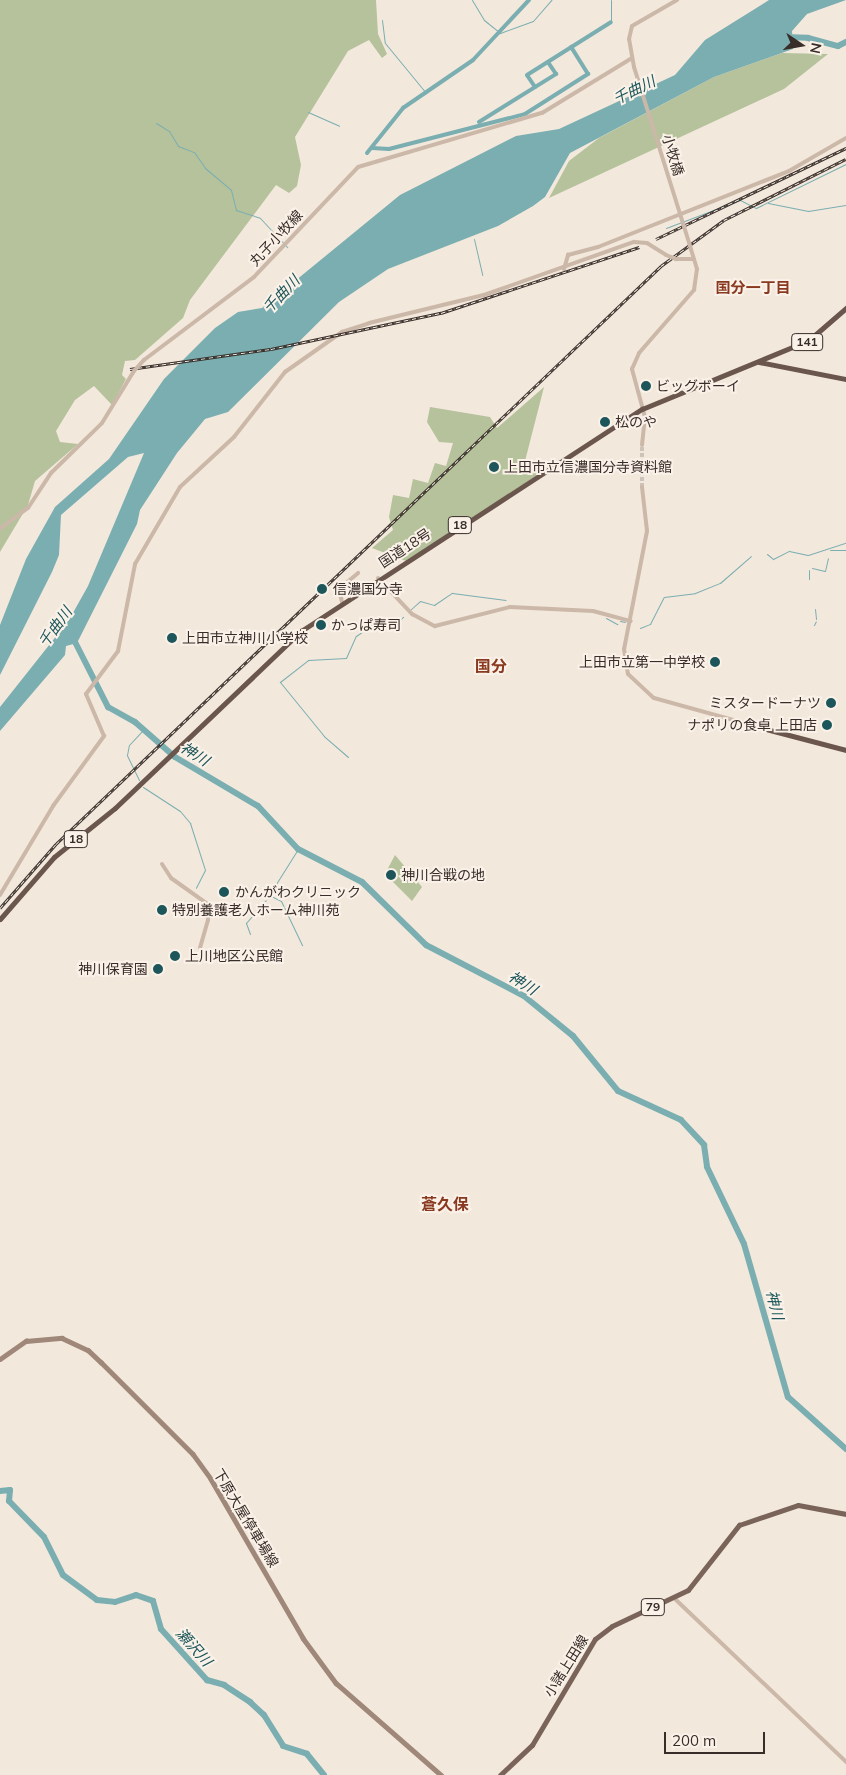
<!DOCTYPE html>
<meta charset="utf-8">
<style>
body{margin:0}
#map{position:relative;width:846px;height:1775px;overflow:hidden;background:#f3e8dc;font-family:Mulish,"Noto Sans JP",sans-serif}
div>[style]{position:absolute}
.green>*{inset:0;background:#b5c29c}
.water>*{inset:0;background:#7aaeb1}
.stream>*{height:1px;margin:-0.5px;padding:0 0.5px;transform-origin:0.5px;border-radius:0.5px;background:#7aaeb1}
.canal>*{height:4px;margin:-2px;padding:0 2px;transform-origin:2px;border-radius:2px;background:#7aaeb1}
.river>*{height:6px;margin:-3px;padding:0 3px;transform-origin:3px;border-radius:3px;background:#7aaeb1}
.tertiary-tunnel>*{height:4px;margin-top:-2px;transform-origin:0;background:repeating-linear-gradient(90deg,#cec3b8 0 4px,transparent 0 6px)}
.tertiary>*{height:4px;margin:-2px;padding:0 2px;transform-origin:2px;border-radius:2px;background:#cbb8a8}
.secondary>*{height:4.5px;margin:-2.25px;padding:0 2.25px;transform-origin:2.25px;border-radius:2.25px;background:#9f8779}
.primary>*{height:5px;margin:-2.5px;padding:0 2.5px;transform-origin:2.5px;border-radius:2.5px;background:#7a6459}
.trunk>*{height:5px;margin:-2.5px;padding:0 2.5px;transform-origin:2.5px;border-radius:2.5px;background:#6a564c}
.rail>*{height:3px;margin-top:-1.5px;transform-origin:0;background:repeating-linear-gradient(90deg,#faf2e9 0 4px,#382d28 0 8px);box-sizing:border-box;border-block:1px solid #382d28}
.tertiary-bridge>*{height:4px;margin:-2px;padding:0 2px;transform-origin:2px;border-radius:2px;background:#cbb8a8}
.dots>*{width:14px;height:14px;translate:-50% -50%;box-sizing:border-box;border:2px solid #faf2e9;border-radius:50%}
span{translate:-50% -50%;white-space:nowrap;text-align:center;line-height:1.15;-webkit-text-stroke:4px #faf2e9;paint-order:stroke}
.shield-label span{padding:1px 4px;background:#faf2e9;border:1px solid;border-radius:4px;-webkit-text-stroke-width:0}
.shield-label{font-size:12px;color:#382d28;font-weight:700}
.street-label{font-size:14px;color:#382d28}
.poi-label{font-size:14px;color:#382d28}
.left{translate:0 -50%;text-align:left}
.right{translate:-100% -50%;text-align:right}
.water-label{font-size:15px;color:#1d565a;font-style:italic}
.neighbourhood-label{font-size:15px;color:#89391f;font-weight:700}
.quarter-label{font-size:16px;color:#89391f;font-weight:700}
.north{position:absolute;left:776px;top:20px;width:50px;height:50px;-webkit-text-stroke:4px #faf2e9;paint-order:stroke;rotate:102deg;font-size:14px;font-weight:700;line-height:20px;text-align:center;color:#382d28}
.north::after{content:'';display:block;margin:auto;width:18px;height:22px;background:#382d28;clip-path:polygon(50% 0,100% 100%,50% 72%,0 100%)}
.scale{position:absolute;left:664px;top:1732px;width:101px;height:22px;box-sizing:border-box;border:2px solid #382d28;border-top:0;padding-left:6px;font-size:15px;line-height:18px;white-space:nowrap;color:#382d28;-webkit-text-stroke:4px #faf2e9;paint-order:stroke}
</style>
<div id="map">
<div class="green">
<i style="clip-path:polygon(0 0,376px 0,378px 34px,387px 54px,382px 58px,369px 40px,348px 51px,295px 137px,301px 165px,297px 186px,289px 193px,276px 185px,190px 300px,183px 318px,135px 360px,125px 361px,122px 375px,126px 379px,112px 405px,94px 386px,75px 400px,56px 431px,60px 442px,78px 444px,35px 481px,28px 505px,0 552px)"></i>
<i style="clip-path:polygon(782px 53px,828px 54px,784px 89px,549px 198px,569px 161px,599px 138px,714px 77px)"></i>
<i style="clip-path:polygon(544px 387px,524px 465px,539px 474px,406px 561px,372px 548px,393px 530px,389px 517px,393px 495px,409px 498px,413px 479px,428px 483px,435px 463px,446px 466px,453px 443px,439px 442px,427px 422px,430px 407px,490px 417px,497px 428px)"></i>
<i style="clip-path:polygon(395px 855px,422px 887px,412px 901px,385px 874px)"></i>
</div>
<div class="water">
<i style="clip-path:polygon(769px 0,846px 0,807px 14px,792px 31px,793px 49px,714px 77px,570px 153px,545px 197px,533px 206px,498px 226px,388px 269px,339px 302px,228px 412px,205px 419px,177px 453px,140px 510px,137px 524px,77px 643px,66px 646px,65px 655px,0 731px,0 707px,69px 620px,88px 586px,144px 453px,128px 457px,61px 515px,59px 555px,52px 572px,0 675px,0 625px,26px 559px,55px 507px,109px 459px,164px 379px,215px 328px,238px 312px,262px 308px,400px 195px,516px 136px,559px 129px,675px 75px,705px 40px)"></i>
</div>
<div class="stream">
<i style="left:472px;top:0;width:23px;rotate:59deg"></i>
<i style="left:484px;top:20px;width:21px;rotate:39deg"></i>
<i style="left:500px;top:33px;width:35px;rotate:-20deg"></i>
<i style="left:533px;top:21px;width:28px;rotate:-49deg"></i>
<i style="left:611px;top:0;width:22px;rotate:90deg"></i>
<i style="left:382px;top:20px;width:23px;rotate:83deg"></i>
<i style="left:385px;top:43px;width:65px;rotate:50.6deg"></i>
<i style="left:308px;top:112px;width:34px;rotate:24deg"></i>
<i style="left:156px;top:123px;width:15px;rotate:32deg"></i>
<i style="left:169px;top:131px;width:17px;rotate:59deg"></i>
<i style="left:178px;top:146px;width:17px;rotate:21deg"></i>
<i style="left:194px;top:152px;width:19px;rotate:55deg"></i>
<i style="left:205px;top:168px;width:34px;rotate:40deg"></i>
<i style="left:231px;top:190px;width:21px;rotate:76deg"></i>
<i style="left:236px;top:210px;width:25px;rotate:18deg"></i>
<i style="left:260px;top:218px;width:40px;rotate:47deg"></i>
<i style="left:768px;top:203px;width:41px;rotate:11.3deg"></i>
<i style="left:808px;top:211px;width:38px;rotate:-9deg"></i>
<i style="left:666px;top:228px;width:79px;rotate:-20.7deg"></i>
<i style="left:740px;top:200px;width:18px;rotate:27deg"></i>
<i style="left:756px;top:208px;width:100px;rotate:-26.1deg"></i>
<i style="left:474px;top:239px;width:37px;rotate:77deg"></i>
<i style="left:830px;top:550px;width:16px"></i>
<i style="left:767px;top:554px;width:8px;rotate:40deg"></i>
<i style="left:773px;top:559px;width:18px;rotate:-27deg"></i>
<i style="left:789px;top:551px;width:19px;rotate:12deg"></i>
<i style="left:808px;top:555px;width:40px;rotate:-18deg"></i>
<i style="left:812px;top:568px;width:13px;rotate:13deg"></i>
<i style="left:825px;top:571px;width:13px;rotate:-77deg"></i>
<i style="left:809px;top:579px;width:9px;rotate:-90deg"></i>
<i style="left:815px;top:609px;width:10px;rotate:84deg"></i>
<i style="left:410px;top:610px;width:13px;rotate:-42deg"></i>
<i style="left:420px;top:601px;width:15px;rotate:16deg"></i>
<i style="left:434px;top:605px;width:22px;rotate:-34deg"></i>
<i style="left:452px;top:593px;width:54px;rotate:7.4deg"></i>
<i style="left:606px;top:618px;width:13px;rotate:29deg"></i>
<i style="left:620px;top:621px;width:5px;rotate:11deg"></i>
<i style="left:397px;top:622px;width:8px;rotate:-40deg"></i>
<i style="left:814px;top:625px;width:4px;rotate:-63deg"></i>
<i style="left:640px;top:628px;width:11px;rotate:-22deg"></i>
<i style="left:650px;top:624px;width:30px;rotate:-63deg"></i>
<i style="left:664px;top:597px;width:31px;rotate:-7deg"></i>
<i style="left:695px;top:593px;width:27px;rotate:-22deg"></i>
<i style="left:720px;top:583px;width:41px;rotate:-41.1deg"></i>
<i style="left:348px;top:757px;width:32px;rotate:-139deg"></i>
<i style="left:324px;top:736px;width:70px;rotate:-129.2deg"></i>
<i style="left:280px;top:682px;width:36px;rotate:-38deg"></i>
<i style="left:308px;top:660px;width:38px;rotate:-3deg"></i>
<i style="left:346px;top:658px;width:24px;rotate:-66deg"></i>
<i style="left:356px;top:636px;width:19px;rotate:-35deg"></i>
<i style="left:372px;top:625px;width:20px;rotate:-11deg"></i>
<i style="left:139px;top:780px;width:28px;rotate:-116deg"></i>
<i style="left:127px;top:755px;width:10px;rotate:-79deg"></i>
<i style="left:129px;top:745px;width:21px;rotate:-47deg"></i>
<i style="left:143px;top:787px;width:44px;rotate:33deg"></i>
<i style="left:180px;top:811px;width:16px;rotate:50deg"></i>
<i style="left:190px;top:823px;width:49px;rotate:72.3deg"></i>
<i style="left:205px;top:870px;width:20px;rotate:117deg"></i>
<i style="left:298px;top:849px;width:54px;rotate:122.2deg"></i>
<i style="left:269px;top:895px;width:13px;rotate:27deg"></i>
<i style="left:281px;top:901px;width:49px;rotate:64.5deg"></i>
<i style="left:250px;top:934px;width:12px;rotate:-110deg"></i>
<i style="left:246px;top:923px;width:30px;rotate:-49deg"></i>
</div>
<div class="canal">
<i style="left:535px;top:87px;width:14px;rotate:-124deg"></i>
<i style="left:527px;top:75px;width:99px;rotate:-32.2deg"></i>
<i style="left:479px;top:122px;width:91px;rotate:-31.9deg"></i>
<i style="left:556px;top:74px;width:14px;rotate:-124deg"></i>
<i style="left:372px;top:148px;width:17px;rotate:3deg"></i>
<i style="left:389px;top:149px;width:140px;rotate:-14.4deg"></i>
<i style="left:525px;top:114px;width:75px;rotate:-32.4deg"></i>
<i style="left:588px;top:74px;width:32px;rotate:-122deg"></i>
<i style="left:367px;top:153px;width:58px;rotate:-51.3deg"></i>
<i style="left:403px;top:108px;width:85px;rotate:-34.4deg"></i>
<i style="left:473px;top:60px;width:82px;rotate:-47deg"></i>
</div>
<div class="river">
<i style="left:784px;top:37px;width:24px;rotate:2deg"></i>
<i style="left:808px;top:38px;width:31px;rotate:15deg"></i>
<i style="left:838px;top:46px;width:9px;rotate:-27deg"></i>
<i style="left:72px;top:636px;width:80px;rotate:63.1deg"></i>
<i style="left:108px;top:707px;width:31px;rotate:29deg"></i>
<i style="left:135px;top:722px;width:53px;rotate:41.2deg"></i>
<i style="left:175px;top:757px;width:96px;rotate:30.6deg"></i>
<i style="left:258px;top:806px;width:59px;rotate:47.1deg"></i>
<i style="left:298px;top:849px;width:72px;rotate:27.3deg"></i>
<i style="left:362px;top:882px;width:90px;rotate:44.5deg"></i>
<i style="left:426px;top:945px;width:110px;rotate:27.5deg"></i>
<i style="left:524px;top:996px;width:63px;rotate:39.2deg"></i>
<i style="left:573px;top:1036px;width:71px;rotate:50.7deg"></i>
<i style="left:618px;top:1091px;width:69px;rotate:24.7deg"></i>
<i style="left:681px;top:1120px;width:34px;rotate:47deg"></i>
<i style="left:704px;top:1145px;width:22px;rotate:82deg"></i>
<i style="left:707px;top:1167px;width:85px;rotate:64.3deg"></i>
<i style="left:744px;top:1244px;width:159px;rotate:74deg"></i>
<i style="left:788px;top:1397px;width:78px;rotate:41.9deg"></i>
<i style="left:0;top:1491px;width:10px;rotate:-6deg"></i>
<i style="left:10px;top:1490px;width:11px;rotate:95deg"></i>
<i style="left:9px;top:1501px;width:50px;rotate:45.8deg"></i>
<i style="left:44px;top:1537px;width:42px;rotate:63.4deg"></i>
<i style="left:63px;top:1575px;width:42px;rotate:36.3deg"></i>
<i style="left:97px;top:1600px;width:18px;rotate:6deg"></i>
<i style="left:115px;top:1602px;width:22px;rotate:-18deg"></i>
<i style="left:136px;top:1595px;width:18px;rotate:19deg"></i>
<i style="left:153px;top:1601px;width:29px;rotate:74deg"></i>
<i style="left:161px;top:1629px;width:69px;rotate:48deg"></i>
<i style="left:207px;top:1680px;width:18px;rotate:16deg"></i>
<i style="left:224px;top:1685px;width:31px;rotate:33deg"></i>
<i style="left:250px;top:1702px;width:19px;rotate:43deg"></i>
<i style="left:264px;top:1715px;width:36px;rotate:58deg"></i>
<i style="left:283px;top:1746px;width:25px;rotate:18deg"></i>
<i style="left:307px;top:1754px;width:27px;rotate:51deg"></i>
</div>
<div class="tertiary-tunnel">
<i style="left:642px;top:487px;width:42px;rotate:-90deg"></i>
</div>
<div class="tertiary">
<i style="left:634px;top:67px;width:28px;rotate:-100deg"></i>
<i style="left:629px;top:39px;width:13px;rotate:-77deg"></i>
<i style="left:632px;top:26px;width:52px;rotate:-30deg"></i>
<i style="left:676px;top:259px;width:17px"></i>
<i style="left:564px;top:269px;width:15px;rotate:-74deg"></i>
<i style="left:568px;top:255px;width:31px;rotate:-15deg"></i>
<i style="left:598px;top:247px;width:206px;rotate:-21.7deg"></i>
<i style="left:789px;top:171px;width:66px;rotate:-30.1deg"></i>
<i style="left:144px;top:360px;width:138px;rotate:-37deg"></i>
<i style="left:254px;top:277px;width:151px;rotate:-46.6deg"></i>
<i style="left:358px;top:167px;width:192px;rotate:-16.4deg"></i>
<i style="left:542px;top:113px;width:105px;rotate:-31.4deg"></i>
<i style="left:642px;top:445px;width:28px;rotate:-84deg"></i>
<i style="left:645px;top:417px;width:50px;rotate:-105.2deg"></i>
<i style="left:632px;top:369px;width:17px;rotate:-66deg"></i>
<i style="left:639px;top:353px;width:84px;rotate:-48.9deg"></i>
<i style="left:694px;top:290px;width:21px;rotate:-82deg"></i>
<i style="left:697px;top:269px;width:21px;rotate:-107deg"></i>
<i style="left:642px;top:487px;width:44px;rotate:83.5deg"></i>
<i style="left:647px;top:531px;width:120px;rotate:101deg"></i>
<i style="left:624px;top:649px;width:25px;rotate:81deg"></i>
<i style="left:628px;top:674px;width:35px;rotate:43deg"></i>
<i style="left:654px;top:698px;width:112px;rotate:15.5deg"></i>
<i style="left:1px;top:528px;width:34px;rotate:-37deg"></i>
<i style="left:28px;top:508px;width:42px;rotate:-56.7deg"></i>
<i style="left:51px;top:473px;width:71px;rotate:-44.4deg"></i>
<i style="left:102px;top:423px;width:61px;rotate:-58.4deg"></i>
<i style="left:378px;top:578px;width:50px;rotate:46.6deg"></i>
<i style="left:412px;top:614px;width:26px;rotate:28deg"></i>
<i style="left:435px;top:626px;width:77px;rotate:-14.2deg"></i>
<i style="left:510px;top:607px;width:83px;rotate:2.8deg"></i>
<i style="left:593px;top:611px;width:39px;rotate:15deg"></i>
<i style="left:342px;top:602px;width:13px;rotate:-103deg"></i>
<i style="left:339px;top:589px;width:25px;rotate:-40deg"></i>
<i style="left:162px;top:864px;width:17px;rotate:57deg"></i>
<i style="left:171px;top:878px;width:43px;rotate:35.5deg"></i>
<i style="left:206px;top:903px;width:17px;rotate:83deg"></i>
<i style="left:208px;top:920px;width:29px;rotate:106deg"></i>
<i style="left:0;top:895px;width:104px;rotate:-59.2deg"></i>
<i style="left:53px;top:806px;width:87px;rotate:-53.9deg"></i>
<i style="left:104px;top:736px;width:46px;rotate:-113.2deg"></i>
<i style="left:86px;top:694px;width:54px;rotate:-53.3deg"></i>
<i style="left:118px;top:651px;width:89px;rotate:-78.9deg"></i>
<i style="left:135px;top:564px;width:89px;rotate:-59.7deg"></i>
<i style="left:180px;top:487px;width:74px;rotate:-42.8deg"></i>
<i style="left:234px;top:437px;width:83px;rotate:-51.9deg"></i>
<i style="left:285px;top:372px;width:70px;rotate:-35.1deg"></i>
<i style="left:342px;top:332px;width:28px;rotate:-18deg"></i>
<i style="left:369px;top:323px;width:118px;rotate:-13.7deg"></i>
<i style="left:484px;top:295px;width:159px;rotate:-19.5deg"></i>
<i style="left:634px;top:242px;width:13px;rotate:4deg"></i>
<i style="left:647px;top:243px;width:22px;rotate:32deg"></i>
<i style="left:674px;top:1598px;width:238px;rotate:43.6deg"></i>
</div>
<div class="secondary">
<i style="left:0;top:1359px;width:32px;rotate:-35deg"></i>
<i style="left:26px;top:1341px;width:36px;rotate:-5deg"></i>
<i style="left:62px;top:1338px;width:29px;rotate:25deg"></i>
<i style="left:88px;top:1350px;width:18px;rotate:43deg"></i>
<i style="left:101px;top:1362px;width:130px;rotate:45deg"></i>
<i style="left:193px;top:1454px;width:31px;rotate:54deg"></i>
<i style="left:211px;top:1479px;width:184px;rotate:59.9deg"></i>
<i style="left:303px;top:1638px;width:56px;rotate:53.7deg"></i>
<i style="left:336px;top:1683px;width:140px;rotate:41.2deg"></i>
</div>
<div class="primary">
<i style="left:500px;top:1775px;width:44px;rotate:-43.2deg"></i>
<i style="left:532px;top:1745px;width:123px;rotate:-59.3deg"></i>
<i style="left:595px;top:1639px;width:21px;rotate:-37deg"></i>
<i style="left:612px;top:1626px;width:84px;rotate:-25.3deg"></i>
<i style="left:688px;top:1590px;width:83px;rotate:-51.9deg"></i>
<i style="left:739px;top:1525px;width:62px;rotate:-18.7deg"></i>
<i style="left:798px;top:1505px;width:49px;rotate:10.6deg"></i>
</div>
<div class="trunk">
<i style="left:759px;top:362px;width:89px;rotate:11.1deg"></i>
<i style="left:762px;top:728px;width:87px;rotate:14.7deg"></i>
<i style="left:0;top:919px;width:82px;rotate:-48.9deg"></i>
<i style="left:54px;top:857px;width:78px;rotate:-38.8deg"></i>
<i style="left:115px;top:808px;width:257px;rotate:-43.6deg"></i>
<i style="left:301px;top:631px;width:407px;rotate:-33.1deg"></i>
<i style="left:642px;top:409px;width:181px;rotate:-22.4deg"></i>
<i style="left:809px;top:340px;width:49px;rotate:-40.9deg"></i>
</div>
<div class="rail">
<i style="left:656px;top:239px;width:211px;rotate:-25.6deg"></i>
<i style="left:130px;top:369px;width:142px;rotate:-8.1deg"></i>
<i style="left:271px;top:349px;width:174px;rotate:-12deg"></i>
<i style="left:441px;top:313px;width:209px;rotate:-18.4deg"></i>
<i style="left:0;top:908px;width:85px;rotate:-48.8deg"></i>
<i style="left:56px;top:844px;width:837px;rotate:-43.69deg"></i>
<i style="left:661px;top:266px;width:78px;rotate:-36.1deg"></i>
<i style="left:724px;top:220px;width:136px;rotate:-26.6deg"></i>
</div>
<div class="tertiary-bridge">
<i style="left:634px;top:67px;width:191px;rotate:72.6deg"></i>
<i style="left:666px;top:255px;width:11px;rotate:22deg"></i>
<i style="left:134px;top:371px;width:15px;rotate:-48deg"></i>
</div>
<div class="dots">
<i style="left:646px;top:386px;background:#1d565a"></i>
<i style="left:605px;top:422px;background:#1d565a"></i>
<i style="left:494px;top:467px;background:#1d565a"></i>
<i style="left:322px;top:589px;background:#1d565a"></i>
<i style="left:321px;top:625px;background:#1d565a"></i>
<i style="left:172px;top:638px;background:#1d565a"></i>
<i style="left:715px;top:662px;background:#1d565a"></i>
<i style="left:831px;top:703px;background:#1d565a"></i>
<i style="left:827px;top:725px;background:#1d565a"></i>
<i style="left:391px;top:875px;background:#1d565a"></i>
<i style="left:224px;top:892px;background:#1d565a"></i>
<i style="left:162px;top:910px;background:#1d565a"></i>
<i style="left:175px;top:956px;background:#1d565a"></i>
<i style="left:158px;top:969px;background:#1d565a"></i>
</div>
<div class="shield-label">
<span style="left:807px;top:342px">141</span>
<span style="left:460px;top:525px">18</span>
<span style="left:76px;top:839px">18</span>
<span style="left:653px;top:1607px">79</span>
</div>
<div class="street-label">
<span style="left:673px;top:155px;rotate:73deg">小牧橋</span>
<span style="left:276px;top:238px;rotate:-47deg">丸子小牧線</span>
<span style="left:405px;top:548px;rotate:-33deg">国道18号</span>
<span style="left:246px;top:1518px;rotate:59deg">下原大屋停車場線</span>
<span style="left:566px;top:1666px;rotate:-58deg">小諸上田線</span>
</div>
<div class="poi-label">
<span class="left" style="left:656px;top:386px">ビッグボーイ</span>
<span class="left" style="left:615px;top:422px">松のや</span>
<span class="left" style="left:504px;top:467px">上田市立信濃国分寺資料館</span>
<span class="left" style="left:333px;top:589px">信濃国分寺</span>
<span class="left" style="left:331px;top:625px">かっぱ寿司</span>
<span class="left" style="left:182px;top:638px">上田市立神川小学校</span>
<span class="right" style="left:705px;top:662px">上田市立第一中学校</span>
<span class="right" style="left:821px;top:703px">ミスタードーナツ</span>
<span class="right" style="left:817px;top:725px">ナポリの食卓 上田店</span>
<span class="left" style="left:401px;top:875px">神川合戦の地</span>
<span class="left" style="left:235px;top:892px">かんがわクリニック</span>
<span class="left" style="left:172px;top:910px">特別養護老人ホーム神川苑</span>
<span class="left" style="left:185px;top:956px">上川地区公民館</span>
<span class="right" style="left:148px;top:969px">神川保育園</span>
</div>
<div class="water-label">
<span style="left:634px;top:90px;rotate:-26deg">千曲川</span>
<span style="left:281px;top:294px;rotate:-46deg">千曲川</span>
<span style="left:55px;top:627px;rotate:-54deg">千曲川</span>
<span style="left:195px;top:754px;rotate:32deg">神川</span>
<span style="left:523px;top:983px;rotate:32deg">神川</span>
<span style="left:775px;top:1305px;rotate:76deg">神川</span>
<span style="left:194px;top:1647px;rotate:48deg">瀬沢川</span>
</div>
<div class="neighbourhood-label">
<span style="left:753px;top:288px">国分一丁目</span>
</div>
<div class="quarter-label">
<span style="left:491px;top:666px">国分</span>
<span style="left:445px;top:1204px">蒼久保</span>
</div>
<div class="north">N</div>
<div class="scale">200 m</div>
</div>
